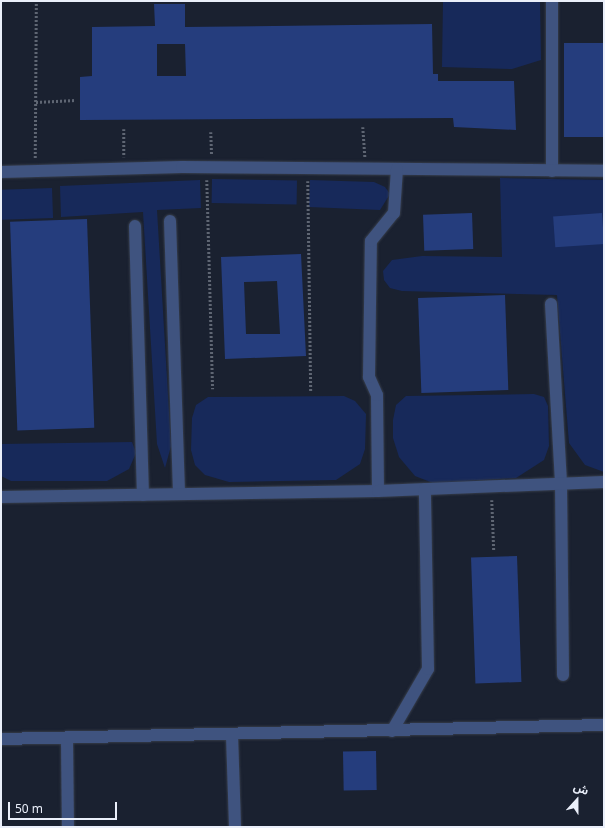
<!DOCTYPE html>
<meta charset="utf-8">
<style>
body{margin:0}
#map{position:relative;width:605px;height:828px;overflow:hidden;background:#1a2130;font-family:"Noto Sans","Noto Sans Arabic",sans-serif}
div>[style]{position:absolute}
.green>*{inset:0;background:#17295a;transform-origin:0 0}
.building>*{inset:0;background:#253d7d;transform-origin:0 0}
.path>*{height:2.5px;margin-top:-1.25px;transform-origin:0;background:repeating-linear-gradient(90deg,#5f6673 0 2px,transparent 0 4px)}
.roads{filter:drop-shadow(0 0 1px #373e4c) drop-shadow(0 0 1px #373e4c)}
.minor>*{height:12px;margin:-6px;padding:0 6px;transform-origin:6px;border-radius:6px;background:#3f537f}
span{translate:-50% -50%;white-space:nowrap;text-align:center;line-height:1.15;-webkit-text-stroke:3px #1a2130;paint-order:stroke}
.frame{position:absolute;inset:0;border:2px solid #eaeffa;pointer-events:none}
.north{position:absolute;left:557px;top:780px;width:40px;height:40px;-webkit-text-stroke:3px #1a2130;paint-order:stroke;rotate:21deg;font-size:11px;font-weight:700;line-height:16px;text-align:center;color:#eaeffa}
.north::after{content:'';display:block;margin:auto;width:14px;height:18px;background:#eaeffa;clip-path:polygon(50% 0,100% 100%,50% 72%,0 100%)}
.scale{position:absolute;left:8px;top:802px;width:109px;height:18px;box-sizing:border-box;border:2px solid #eaeffa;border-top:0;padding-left:5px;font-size:12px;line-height:14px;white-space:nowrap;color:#eaeffa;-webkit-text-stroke:3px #1a2130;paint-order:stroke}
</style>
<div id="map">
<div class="green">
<i style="clip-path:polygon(443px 1px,540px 1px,541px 60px,512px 69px,442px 67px)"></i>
<i style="clip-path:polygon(500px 178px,604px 180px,604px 472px,585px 465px,569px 443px,557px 295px,402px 291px,390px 288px,384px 280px,383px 271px,392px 260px,422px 256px,502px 257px)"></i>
<i style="left:212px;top:179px;width:85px;height:24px;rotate:1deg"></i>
<i style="clip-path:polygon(200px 180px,201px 208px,157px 210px,171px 446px,165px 468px,157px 444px,143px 212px,61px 217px,60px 186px)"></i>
<i style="clip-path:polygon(310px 180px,374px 182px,385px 187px,390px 194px,380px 210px,309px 207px)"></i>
<i style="left:52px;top:188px;width:30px;height:51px;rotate:88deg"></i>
<i style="clip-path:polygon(534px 394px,544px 397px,548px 406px,549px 446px,544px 460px,516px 478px,433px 483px,415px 476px,399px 457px,393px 438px,393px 420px,396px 405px,406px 396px)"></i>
<i style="clip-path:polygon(344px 396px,355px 401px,366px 414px,365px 449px,360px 464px,336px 480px,229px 482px,205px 475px,195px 465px,191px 450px,192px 418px,196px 405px,208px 397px)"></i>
<i style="clip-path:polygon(132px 442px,136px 453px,129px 469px,107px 481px,11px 481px,1px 476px,1px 444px)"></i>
</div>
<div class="building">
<i style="clip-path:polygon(evenodd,154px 4px,185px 4px,185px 27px,432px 24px,433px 74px,438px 74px,438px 81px,514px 81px,516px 130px,454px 127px,453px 118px,80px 120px,80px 77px,92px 76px,92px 27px,155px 26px,154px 4px,157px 44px,185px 44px,186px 76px,157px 76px,157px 44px)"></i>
<i style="left:604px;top:43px;width:94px;height:40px;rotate:90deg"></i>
<i style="left:472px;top:213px;width:36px;height:49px;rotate:88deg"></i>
<i style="left:602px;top:213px;width:31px;height:49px;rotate:86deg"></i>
<i style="left:87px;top:219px;width:209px;height:77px;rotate:88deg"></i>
<i style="clip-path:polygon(evenodd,301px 254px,306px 356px,225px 359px,221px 257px,301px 254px,277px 281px,280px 334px,246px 334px,244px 282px,277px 281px)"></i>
<i style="left:505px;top:295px;width:95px;height:87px;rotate:88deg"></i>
<i style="left:517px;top:556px;width:126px;height:46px;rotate:88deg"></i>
<i style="left:376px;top:751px;width:39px;height:33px;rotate:89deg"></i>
</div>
<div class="path">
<i style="left:36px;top:102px;width:40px;rotate:-2.9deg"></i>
<i style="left:363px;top:127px;width:30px;rotate:86deg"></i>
<i style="left:124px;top:129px;width:28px;rotate:90deg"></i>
<i style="left:211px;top:132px;width:23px;rotate:88deg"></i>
<i style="left:35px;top:158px;width:157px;rotate:-89.6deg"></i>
<i style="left:207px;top:180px;width:209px;rotate:88.4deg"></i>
<i style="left:308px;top:181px;width:211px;rotate:89.2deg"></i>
<i style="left:492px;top:500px;width:51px;rotate:87.8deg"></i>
</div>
<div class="roads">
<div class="minor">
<i style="left:552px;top:1px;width:170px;rotate:90deg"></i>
<i style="left:1px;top:172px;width:181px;rotate:-1.6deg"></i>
<i style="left:182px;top:167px;width:422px;rotate:0.5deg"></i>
<i style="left:170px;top:221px;width:273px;rotate:88.1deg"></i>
<i style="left:135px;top:226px;width:269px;rotate:88.3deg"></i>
<i style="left:551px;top:304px;width:179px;rotate:86.8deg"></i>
<i style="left:561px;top:483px;width:192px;rotate:89.4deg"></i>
<i style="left:378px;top:491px;width:96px;rotate:-90.6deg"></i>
<i style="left:377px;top:395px;width:20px;rotate:-114deg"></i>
<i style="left:369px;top:377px;width:136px;rotate:-89.2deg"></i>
<i style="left:371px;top:241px;width:36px;rotate:-51deg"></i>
<i style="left:394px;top:213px;width:44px;rotate:-86.1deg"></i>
<i style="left:1px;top:497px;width:377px;rotate:-0.9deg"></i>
<i style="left:378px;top:491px;width:226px;rotate:-2.3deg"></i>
<i style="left:392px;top:731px;width:72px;rotate:-59.9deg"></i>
<i style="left:428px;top:669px;width:180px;rotate:-91deg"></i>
<i style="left:232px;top:735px;width:92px;rotate:88.1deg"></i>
<i style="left:67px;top:738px;width:89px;rotate:89.4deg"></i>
<i style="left:1px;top:739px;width:603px;rotate:-1.33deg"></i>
</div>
</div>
<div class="frame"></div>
<div class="north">ش</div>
<div class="scale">50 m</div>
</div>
